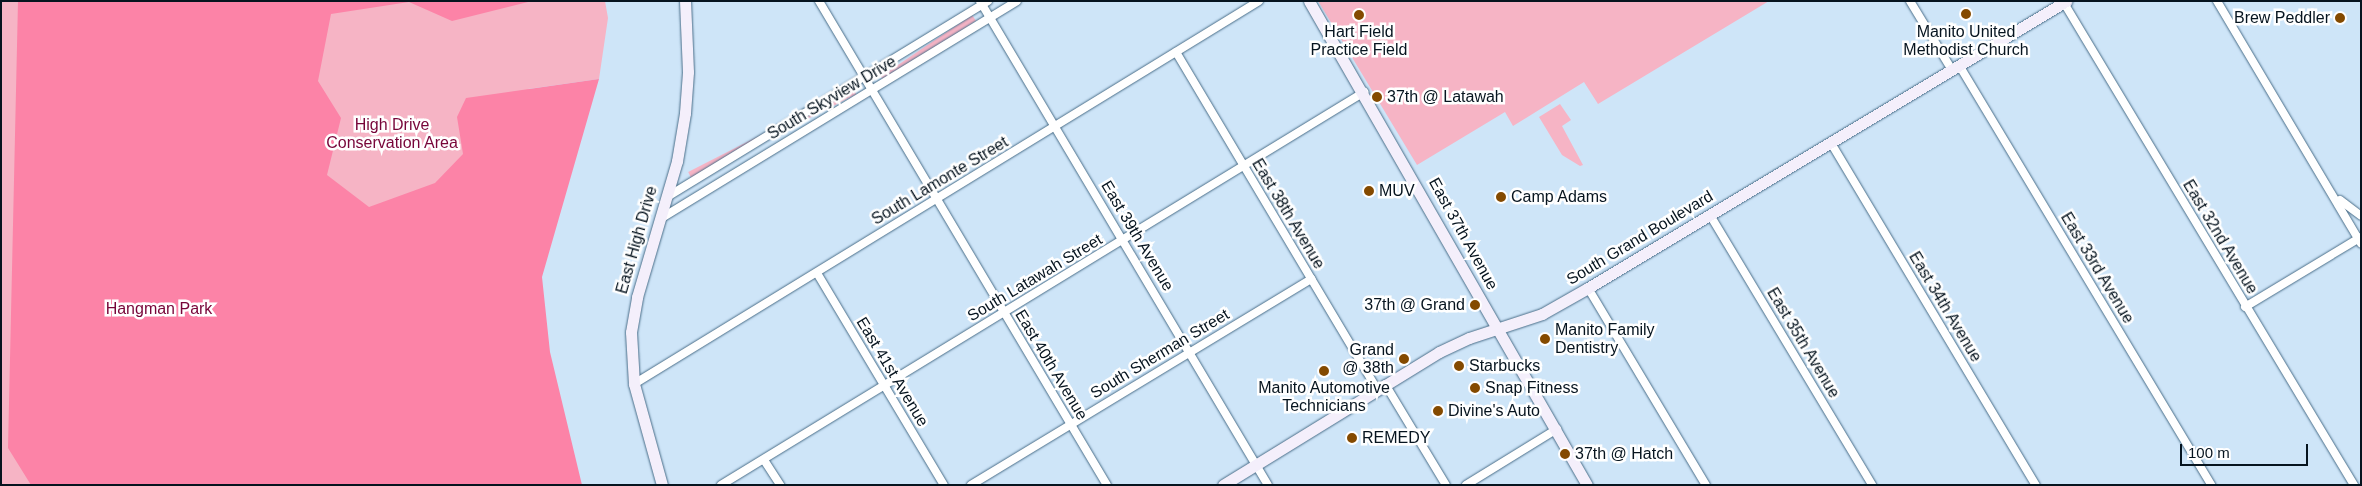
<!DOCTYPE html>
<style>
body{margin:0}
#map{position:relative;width:2362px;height:486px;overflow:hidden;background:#cee5f8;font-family:Helvetica,sans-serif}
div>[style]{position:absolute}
.green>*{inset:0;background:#f6b4c5;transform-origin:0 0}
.forest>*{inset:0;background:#fc83a7}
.roads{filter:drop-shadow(0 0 1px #4a6e89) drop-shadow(0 0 1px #4a6e89)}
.street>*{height:8px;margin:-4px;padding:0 4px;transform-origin:4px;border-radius:4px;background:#fff}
.secondary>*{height:11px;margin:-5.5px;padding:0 5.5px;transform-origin:5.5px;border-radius:5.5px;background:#f4effb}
.dots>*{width:14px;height:14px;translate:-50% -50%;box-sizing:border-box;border:2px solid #fff;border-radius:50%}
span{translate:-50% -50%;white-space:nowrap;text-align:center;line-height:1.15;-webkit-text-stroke:5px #fff;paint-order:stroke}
.poi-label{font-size:16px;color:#06141f}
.right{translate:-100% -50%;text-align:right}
.left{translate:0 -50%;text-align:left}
.street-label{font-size:16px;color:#06141f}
.park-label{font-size:16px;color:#770539}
.frame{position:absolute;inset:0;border:2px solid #06141f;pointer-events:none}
.scale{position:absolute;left:2180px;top:444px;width:128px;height:22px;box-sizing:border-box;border:2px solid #06141f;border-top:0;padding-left:6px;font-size:15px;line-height:18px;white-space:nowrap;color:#06141f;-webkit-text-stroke:4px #fff;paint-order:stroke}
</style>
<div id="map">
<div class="green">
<i style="clip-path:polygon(1px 1px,605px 1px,608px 18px,599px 79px,528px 89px,494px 485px,1px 485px)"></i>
<i style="clip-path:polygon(1318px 1px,1769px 1px,1598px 104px,1584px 82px,1513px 126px,1505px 112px,1417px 165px)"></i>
<i style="left:972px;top:15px;width:7px;height:110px;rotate:56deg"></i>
<i style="left:853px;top:88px;width:7px;height:185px;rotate:63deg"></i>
<i style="clip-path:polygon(1560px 104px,1571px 120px,1562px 126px,1583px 165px,1580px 166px,1562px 155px,1539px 117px)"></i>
</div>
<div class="forest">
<i style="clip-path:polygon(18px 1px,532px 1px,452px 21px,409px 2px,331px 14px,318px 81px,341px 118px,327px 175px,369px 207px,435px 183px,463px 154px,457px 117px,466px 98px,599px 79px,542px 277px,550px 352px,582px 485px,31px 485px,8px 448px)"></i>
</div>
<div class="roads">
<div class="street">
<i style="left:819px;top:1px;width:563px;rotate:59.25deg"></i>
<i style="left:980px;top:1px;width:563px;rotate:59.25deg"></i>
<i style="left:1910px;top:1px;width:81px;rotate:58.7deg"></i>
<i style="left:2217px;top:1px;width:282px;rotate:59.3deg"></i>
<i style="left:2064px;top:3px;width:563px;rotate:58.97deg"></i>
<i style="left:1176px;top:52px;width:392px;rotate:59.2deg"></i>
<i style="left:1959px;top:65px;width:490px;rotate:59deg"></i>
<i style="left:1831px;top:143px;width:399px;rotate:59.1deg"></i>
<i style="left:667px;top:197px;width:376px;rotate:-31.4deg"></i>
<i style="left:2340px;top:200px;width:26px;rotate:37deg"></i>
<i style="left:1710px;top:215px;width:315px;rotate:59deg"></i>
<i style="left:660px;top:219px;width:418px;rotate:-31.4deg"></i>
<i style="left:817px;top:273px;width:247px;rotate:59.1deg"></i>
<i style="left:1588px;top:288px;width:230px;rotate:59.1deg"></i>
<i style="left:2245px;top:307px;width:135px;rotate:-31.1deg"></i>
<i style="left:634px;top:384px;width:733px;rotate:-31.5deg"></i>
<i style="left:1385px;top:384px;width:118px;rotate:58.9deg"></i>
<i style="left:764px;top:460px;width:30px;rotate:57deg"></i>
<i style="left:721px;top:485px;width:754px;rotate:-31.43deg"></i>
<i style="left:971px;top:485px;width:398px;rotate:-31.2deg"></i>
<i style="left:1466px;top:485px;width:107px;rotate:-31.6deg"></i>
</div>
<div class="secondary">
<i style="left:1309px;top:1px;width:558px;rotate:60.13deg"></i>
<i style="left:662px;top:485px;width:105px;rotate:-105.5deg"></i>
<i style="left:634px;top:384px;width:52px;rotate:-93.3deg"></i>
<i style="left:631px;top:332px;width:36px;rotate:-80deg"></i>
<i style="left:637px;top:297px;width:142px;rotate:-73.6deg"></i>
<i style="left:677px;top:161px;width:49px;rotate:-80.5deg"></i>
<i style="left:685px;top:113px;width:41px;rotate:-85.8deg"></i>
<i style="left:688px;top:72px;width:71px;rotate:-92.4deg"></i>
<i style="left:1223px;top:485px;width:254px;rotate:-31.6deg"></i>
<i style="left:1439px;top:352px;width:33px;rotate:-25deg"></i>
<i style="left:1469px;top:338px;width:77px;rotate:-18.2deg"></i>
<i style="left:1542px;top:314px;width:53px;rotate:-29.5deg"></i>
<i style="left:1588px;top:288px;width:558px;rotate:-30.98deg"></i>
</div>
</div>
<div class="dots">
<i style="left:1966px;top:14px;background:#844a00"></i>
<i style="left:1359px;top:15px;background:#844a00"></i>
<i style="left:2340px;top:18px;background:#844a00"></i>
<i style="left:1377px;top:97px;background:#844a00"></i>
<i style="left:1369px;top:191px;background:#844a00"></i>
<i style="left:1501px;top:197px;background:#844a00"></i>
<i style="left:1475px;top:305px;background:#844a00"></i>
<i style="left:1545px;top:339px;background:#844a00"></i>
<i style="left:1404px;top:359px;background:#844a00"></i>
<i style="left:1459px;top:366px;background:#844a00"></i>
<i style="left:1324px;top:371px;background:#844a00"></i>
<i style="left:1475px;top:388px;background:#844a00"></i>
<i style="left:1438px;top:411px;background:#844a00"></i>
<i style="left:1352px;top:438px;background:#844a00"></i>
<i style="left:1565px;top:454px;background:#844a00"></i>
</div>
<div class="poi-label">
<span class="right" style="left:2330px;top:18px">Brew Peddler</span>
<span style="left:1359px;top:41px">Hart Field<br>Practice Field</span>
<span style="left:1966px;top:41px">Manito United<br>Methodist Church</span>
<span class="left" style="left:1387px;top:97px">37th @ Latawah</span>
<span class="left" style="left:1379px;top:191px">MUV</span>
<span class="left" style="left:1511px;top:197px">Camp Adams</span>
<span class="right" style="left:1465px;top:305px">37th @ Grand</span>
<span class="left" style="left:1555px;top:339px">Manito Family<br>Dentistry</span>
<span class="right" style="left:1394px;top:359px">Grand<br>@ 38th</span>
<span class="left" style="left:1469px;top:366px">Starbucks</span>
<span style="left:1324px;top:397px">Manito Automotive<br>Technicians</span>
<span class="left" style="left:1485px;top:388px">Snap Fitness</span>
<span class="left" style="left:1448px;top:411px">Divine's Auto</span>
<span class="left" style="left:1362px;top:438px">REMEDY</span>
<span class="left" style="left:1575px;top:454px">37th @ Hatch</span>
</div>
<div class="street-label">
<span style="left:832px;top:98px;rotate:-31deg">South Skyview Drive</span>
<span style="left:940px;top:181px;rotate:-31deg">South Lamonte Street</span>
<span style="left:1288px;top:214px;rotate:59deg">East 38th Avenue</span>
<span style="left:1463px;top:234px;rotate:61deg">East 37th Avenue</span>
<span style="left:1137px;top:236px;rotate:59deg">East 39th Avenue</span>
<span style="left:2220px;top:237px;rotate:59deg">East 32nd Avenue</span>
<span style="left:1640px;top:238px;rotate:-31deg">South Grand Boulevard</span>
<span style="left:637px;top:240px;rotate:-74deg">East High Drive</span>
<span style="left:2097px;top:268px;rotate:59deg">East 33rd Avenue</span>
<span style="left:1035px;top:278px;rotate:-31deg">South Latawah Street</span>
<span style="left:1945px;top:307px;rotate:59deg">East 34th Avenue</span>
<span style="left:1803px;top:343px;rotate:59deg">East 35th Avenue</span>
<span style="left:1160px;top:354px;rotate:-31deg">South Sherman Street</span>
<span style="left:1051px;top:365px;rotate:59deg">East 40th Avenue</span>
<span style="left:892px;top:372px;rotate:59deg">East 41st Avenue</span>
</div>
<div class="park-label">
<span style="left:392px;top:134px">High Drive<br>Conservation Area</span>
<span style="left:159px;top:309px">Hangman Park</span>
</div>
<div class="frame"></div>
<div class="scale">100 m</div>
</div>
